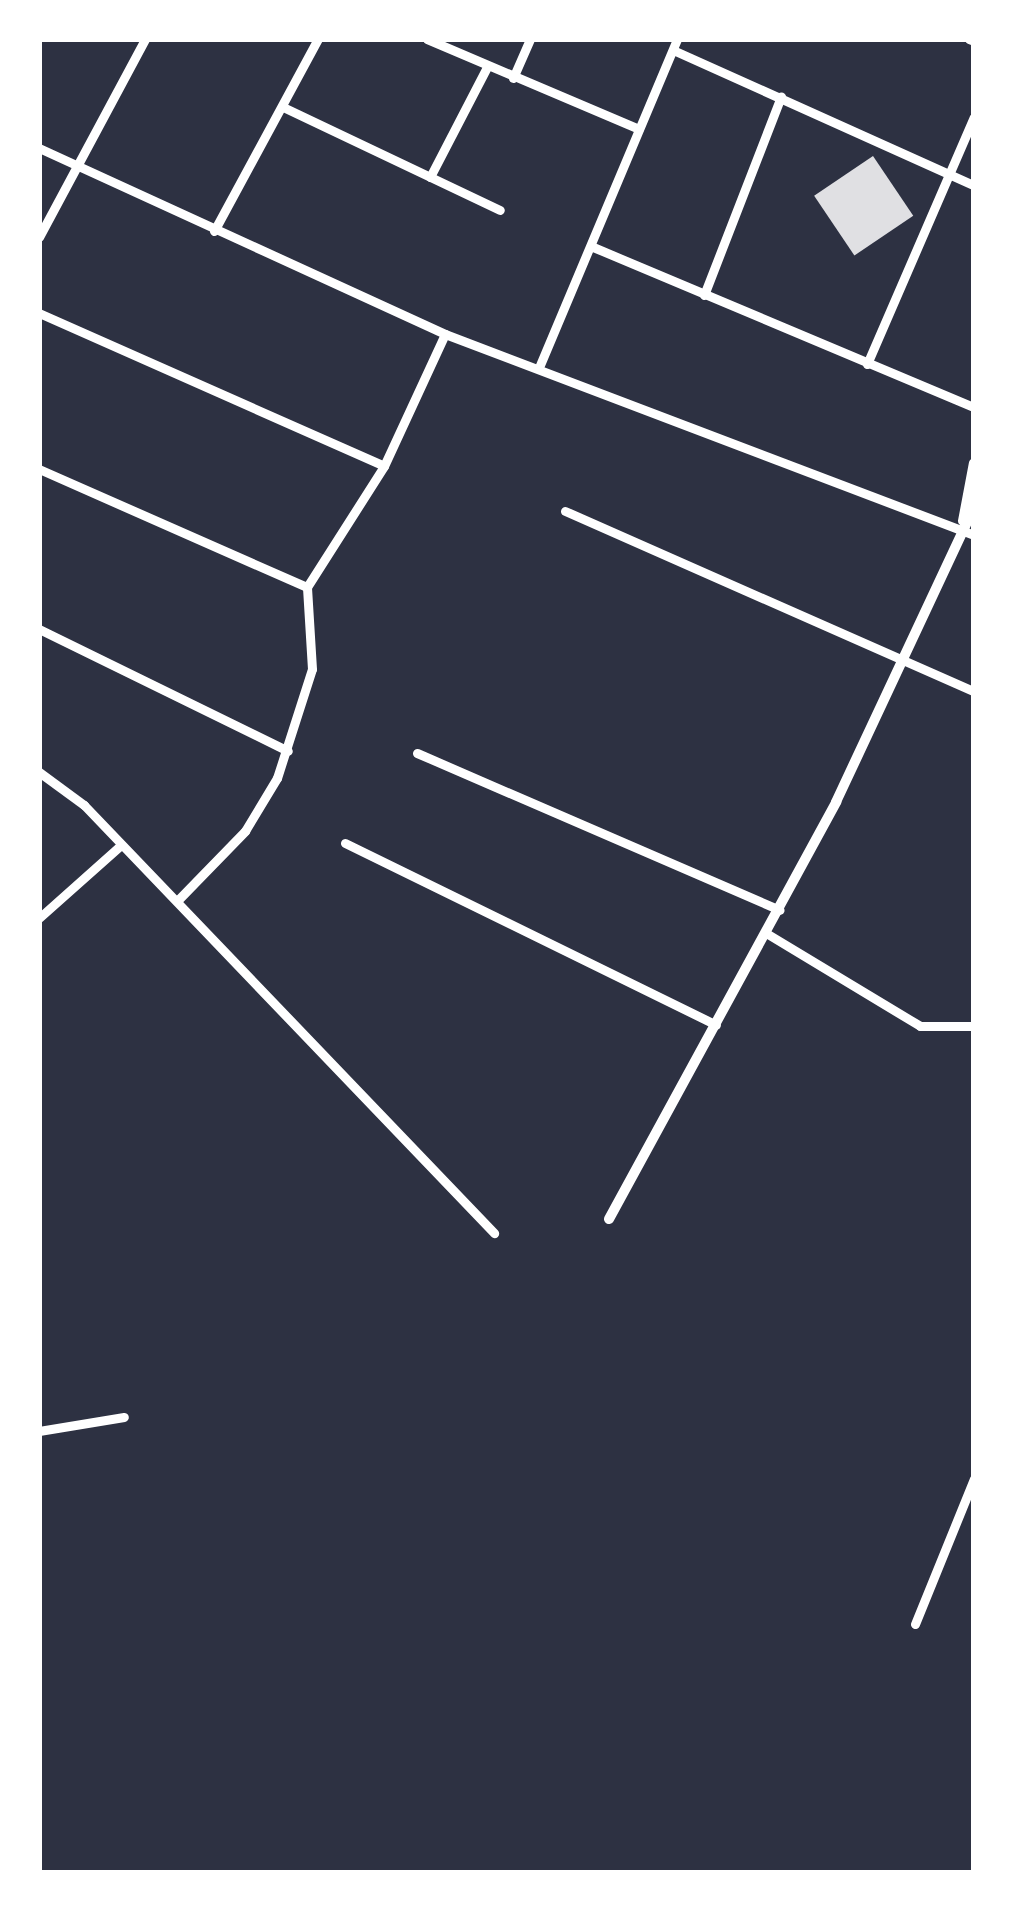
<!DOCTYPE html>
<style>
body{margin:0}
#map{position:relative;width:1013px;height:1912px;overflow:hidden;background:#2d3142;font-family:Poppins,sans-serif}
div>[style]{position:absolute}
.building>*{inset:0;background:#e0e0e3;transform-origin:0 0}
.minor>*{height:9px;margin:-4.5px;padding:0 4.5px;transform-origin:4.5px;border-radius:4.5px;background:#fff}
.tertiary>*{height:10px;margin:-5px;padding:0 5px;transform-origin:5px;border-radius:5px;background:#fff}
span{translate:-50% -50%;white-space:nowrap;text-align:center;line-height:1.15;-webkit-text-stroke:12px #fff;paint-order:stroke}
.frame{position:absolute;inset:0;border:42px solid #fff;pointer-events:none}
</style>
<div id="map">
<div class="building">
<i style="left:873px;top:156px;width:72px;height:71px;rotate:56deg"></i>
</div>
<div class="minor">
<i style="left:427px;top:39px;width:230px;rotate:23deg"></i>
<i style="left:969px;top:39px;width:5px;rotate:22deg"></i>
<i style="left:673px;top:50px;width:330px;rotate:24.2deg"></i>
<i style="left:513px;top:78px;width:43px;rotate:-66.4deg"></i>
<i style="left:283px;top:107px;width:240px;rotate:25.4deg"></i>
<i style="left:39px;top:148px;width:447px;rotate:24.6deg"></i>
<i style="left:445px;top:334px;width:566px;rotate:20.8deg"></i>
<i style="left:430px;top:177px;width:124px;rotate:-62.6deg"></i>
<i style="left:214px;top:231px;width:218px;rotate:-61.6deg"></i>
<i style="left:39px;top:237px;width:225px;rotate:-61.8deg"></i>
<i style="left:593px;top:247px;width:413px;rotate:22.8deg"></i>
<i style="left:704px;top:295px;width:213px;rotate:-68.8deg"></i>
<i style="left:39px;top:313px;width:377px;rotate:23.9deg"></i>
<i style="left:867px;top:364px;width:269px;rotate:-66.6deg"></i>
<i style="left:540px;top:365px;width:354px;rotate:-67.2deg"></i>
<i style="left:39px;top:469px;width:293px;rotate:23.8deg"></i>
<i style="left:565px;top:511px;width:447px;rotate:23.8deg"></i>
<i style="left:39px;top:629px;width:277px;rotate:26.1deg"></i>
<i style="left:417px;top:753px;width:395px;rotate:23.4deg"></i>
<i style="left:39px;top:772px;width:56px;rotate:36.3deg"></i>
<i style="left:84px;top:805px;width:593px;rotate:46.23deg"></i>
<i style="left:345px;top:843px;width:413px;rotate:26.1deg"></i>
<i style="left:177px;top:901px;width:98px;rotate:-45.8deg"></i>
<i style="left:245px;top:831px;width:62px;rotate:-58.9deg"></i>
<i style="left:277px;top:778px;width:114px;rotate:-72.2deg"></i>
<i style="left:312px;top:669px;width:82px;rotate:-93.5deg"></i>
<i style="left:307px;top:587px;width:143px;rotate:-57.5deg"></i>
<i style="left:384px;top:466px;width:145px;rotate:-65.2deg"></i>
<i style="left:39px;top:918px;width:110px;rotate:-41.7deg"></i>
<i style="left:766px;top:933px;width:180px;rotate:31.1deg"></i>
<i style="left:920px;top:1026px;width:54px"></i>
<i style="left:39px;top:1431px;width:86px;rotate:-9.4deg"></i>
<i style="left:915px;top:1624px;width:157px;rotate:-67.9deg"></i>
</div>
<div class="tertiary">
<i style="left:963px;top:521px;width:59px;rotate:-79.3deg"></i>
<i style="left:609px;top:1219px;width:475px;rotate:-61.4deg"></i>
<i style="left:836px;top:802px;width:325px;rotate:-64.9deg"></i>
</div>
<div class="frame"></div>
</div>
